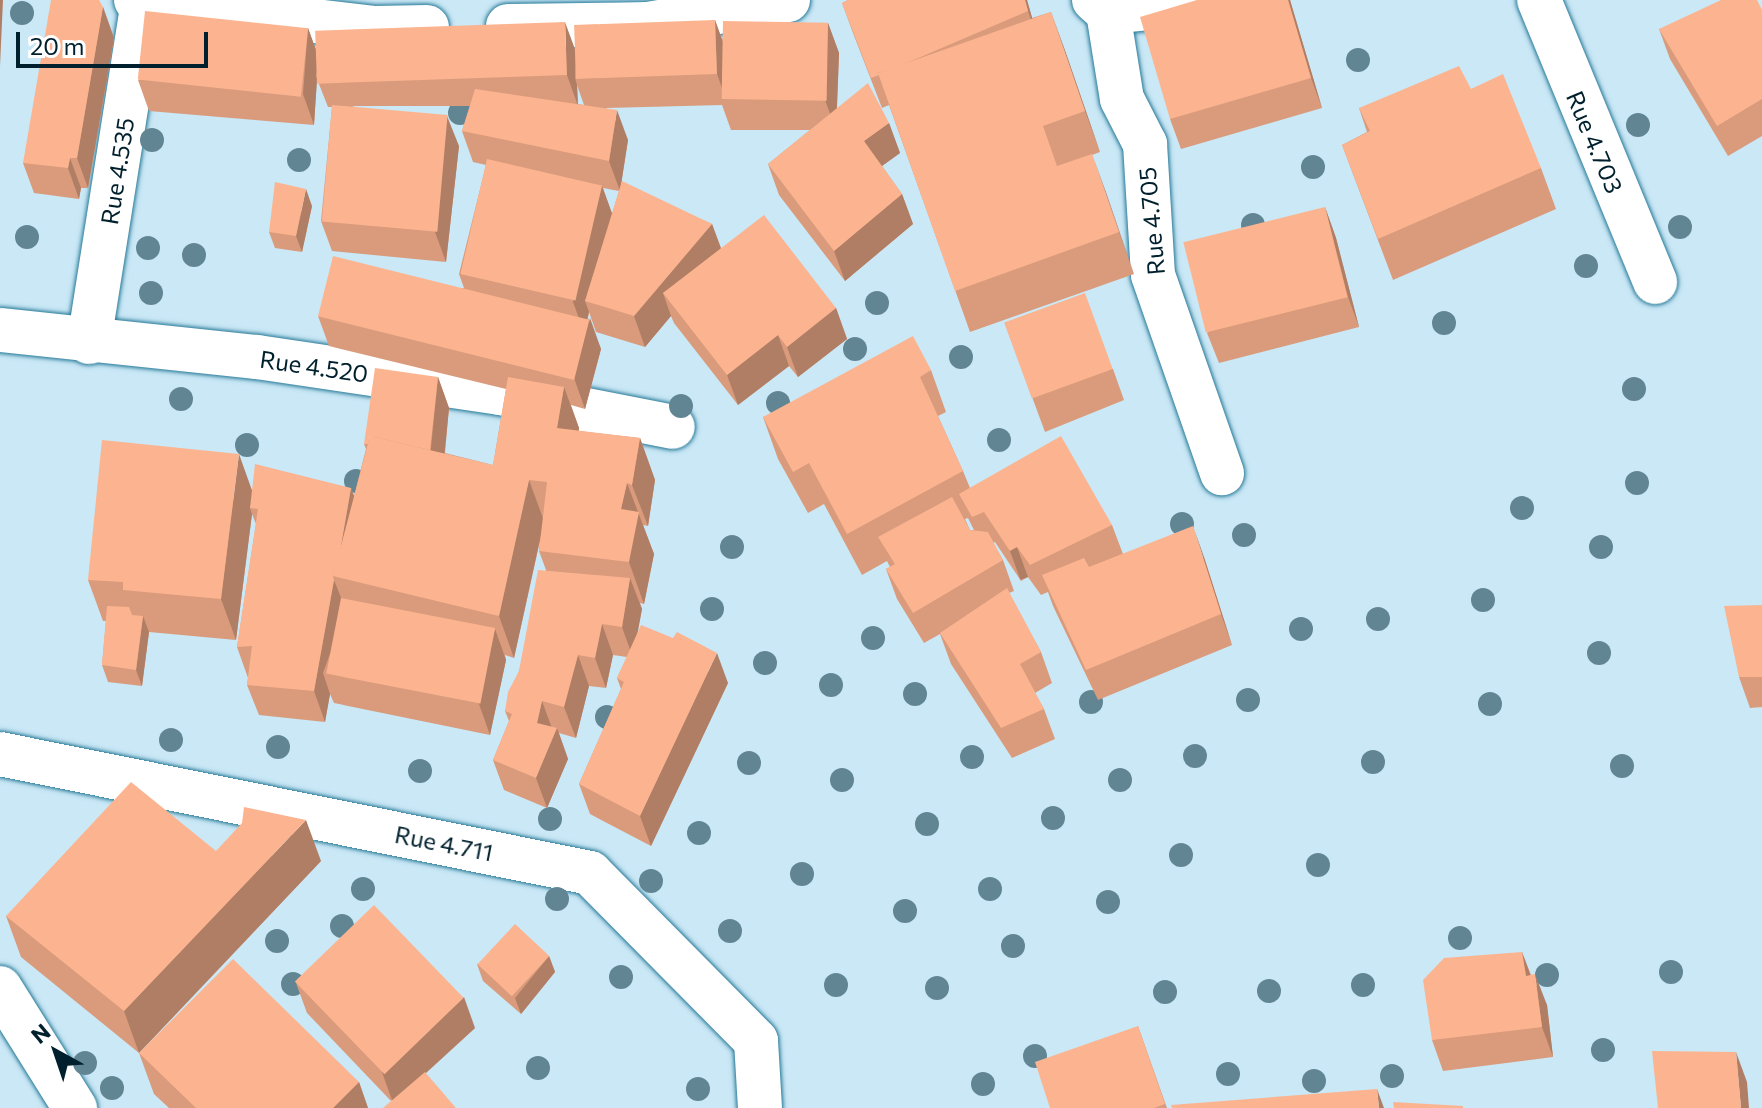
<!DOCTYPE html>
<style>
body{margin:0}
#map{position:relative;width:1762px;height:1108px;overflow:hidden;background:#cae8f6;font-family:Commissioner,sans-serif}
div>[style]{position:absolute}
.roads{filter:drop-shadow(0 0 2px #267998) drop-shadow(0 0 2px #267998)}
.minor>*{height:44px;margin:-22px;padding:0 22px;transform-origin:22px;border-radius:22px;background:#fff}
.trees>*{width:24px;height:24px;margin:-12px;border-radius:50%;background:#628594}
.wall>*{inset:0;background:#d99b7c}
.shaded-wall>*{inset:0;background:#b07e65;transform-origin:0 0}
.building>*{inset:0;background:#fcb490;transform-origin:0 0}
span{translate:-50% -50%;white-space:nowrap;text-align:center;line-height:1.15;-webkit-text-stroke:7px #fff;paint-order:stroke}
.street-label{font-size:24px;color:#00202d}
.north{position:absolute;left:16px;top:1012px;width:80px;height:80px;-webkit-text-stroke:6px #fff;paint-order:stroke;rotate:320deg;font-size:22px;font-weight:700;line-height:32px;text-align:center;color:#00202d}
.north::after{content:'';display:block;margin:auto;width:28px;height:36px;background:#00202d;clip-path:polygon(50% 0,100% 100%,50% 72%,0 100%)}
.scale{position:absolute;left:16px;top:32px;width:192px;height:36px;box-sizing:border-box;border:4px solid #00202d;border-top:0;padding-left:10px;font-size:24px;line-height:28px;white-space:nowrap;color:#00202d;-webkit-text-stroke:6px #fff;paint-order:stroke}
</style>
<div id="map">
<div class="roads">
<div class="minor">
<i style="left:136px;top:0;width:241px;rotate:6.7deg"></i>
<i style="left:375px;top:28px;width:52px;rotate:-1.1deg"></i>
<i style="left:1094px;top:0;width:18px;rotate:41deg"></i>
<i style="left:1108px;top:12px;width:124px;rotate:-5.6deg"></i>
<i style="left:1539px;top:0;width:305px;rotate:67.6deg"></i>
<i style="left:1108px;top:12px;width:88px;rotate:80.9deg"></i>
<i style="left:1122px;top:99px;width:51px;rotate:62.9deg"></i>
<i style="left:1145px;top:144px;width:131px;rotate:86.5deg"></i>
<i style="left:1153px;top:275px;width:210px;rotate:70.8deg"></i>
<i style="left:508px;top:26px;width:140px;rotate:-0.8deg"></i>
<i style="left:648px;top:24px;width:142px;rotate:-9.7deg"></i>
<i style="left:0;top:330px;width:258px;rotate:6deg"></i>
<i style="left:257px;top:357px;width:246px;rotate:8.4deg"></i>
<i style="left:500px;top:393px;width:176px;rotate:11.1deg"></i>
<i style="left:89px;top:342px;width:346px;rotate:-81deg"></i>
<i style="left:0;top:754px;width:602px;rotate:11.4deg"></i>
<i style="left:590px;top:873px;width:236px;rotate:45.3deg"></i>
<i style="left:756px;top:1041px;width:67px;rotate:86.6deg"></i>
<i style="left:0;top:988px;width:142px;rotate:58deg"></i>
</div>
</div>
<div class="trees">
<i style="left:22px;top:13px"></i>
<i style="left:1358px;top:60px"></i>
<i style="left:460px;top:113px"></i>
<i style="left:1638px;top:125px"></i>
<i style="left:152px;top:140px"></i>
<i style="left:299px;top:160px"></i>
<i style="left:1313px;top:167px"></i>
<i style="left:1253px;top:225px"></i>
<i style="left:1680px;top:227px"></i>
<i style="left:27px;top:237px"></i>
<i style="left:148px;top:248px"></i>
<i style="left:194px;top:255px"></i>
<i style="left:1586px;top:266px"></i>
<i style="left:151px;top:293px"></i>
<i style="left:877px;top:303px"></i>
<i style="left:1444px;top:323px"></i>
<i style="left:855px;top:349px"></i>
<i style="left:961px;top:357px"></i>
<i style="left:1634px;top:389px"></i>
<i style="left:181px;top:399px"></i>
<i style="left:778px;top:403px"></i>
<i style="left:681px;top:406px"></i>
<i style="left:999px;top:440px"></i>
<i style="left:247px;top:445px"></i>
<i style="left:356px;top:481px"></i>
<i style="left:1637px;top:483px"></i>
<i style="left:1522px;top:508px"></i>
<i style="left:1182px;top:524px"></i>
<i style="left:1244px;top:535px"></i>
<i style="left:732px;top:547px"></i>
<i style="left:1601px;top:547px"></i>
<i style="left:1483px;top:600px"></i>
<i style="left:712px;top:609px"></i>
<i style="left:1378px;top:619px"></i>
<i style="left:1301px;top:629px"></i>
<i style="left:873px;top:638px"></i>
<i style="left:1599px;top:653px"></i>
<i style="left:765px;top:663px"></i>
<i style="left:831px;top:685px"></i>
<i style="left:915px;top:694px"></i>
<i style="left:1248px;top:700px"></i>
<i style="left:1091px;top:702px"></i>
<i style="left:1490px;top:704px"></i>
<i style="left:607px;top:717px"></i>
<i style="left:171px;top:740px"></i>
<i style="left:278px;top:747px"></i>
<i style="left:1195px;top:756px"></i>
<i style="left:972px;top:757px"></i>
<i style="left:1373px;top:762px"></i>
<i style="left:749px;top:763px"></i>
<i style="left:1622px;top:766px"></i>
<i style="left:420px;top:771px"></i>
<i style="left:842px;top:780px"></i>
<i style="left:1120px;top:780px"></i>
<i style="left:1053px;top:818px"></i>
<i style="left:550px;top:819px"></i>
<i style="left:927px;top:824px"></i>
<i style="left:699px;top:833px"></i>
<i style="left:1181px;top:855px"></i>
<i style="left:1318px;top:865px"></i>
<i style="left:802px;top:874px"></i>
<i style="left:651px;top:881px"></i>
<i style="left:363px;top:889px"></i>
<i style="left:990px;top:889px"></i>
<i style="left:557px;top:899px"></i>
<i style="left:1108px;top:902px"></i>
<i style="left:905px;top:911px"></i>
<i style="left:342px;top:926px"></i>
<i style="left:730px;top:931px"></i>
<i style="left:1460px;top:938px"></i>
<i style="left:277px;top:941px"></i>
<i style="left:1013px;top:946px"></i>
<i style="left:1671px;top:972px"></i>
<i style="left:1547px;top:975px"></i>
<i style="left:621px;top:977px"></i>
<i style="left:293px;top:984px"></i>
<i style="left:836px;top:985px"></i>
<i style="left:1363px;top:985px"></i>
<i style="left:937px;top:988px"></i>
<i style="left:1269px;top:991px"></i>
<i style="left:1165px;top:992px"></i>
<i style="left:1603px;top:1050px"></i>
<i style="left:1035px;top:1056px"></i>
<i style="left:85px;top:1063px"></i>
<i style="left:538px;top:1068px"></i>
<i style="left:1228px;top:1074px"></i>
<i style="left:1392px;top:1076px"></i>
<i style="left:1314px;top:1081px"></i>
<i style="left:983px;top:1084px"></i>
<i style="left:112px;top:1088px"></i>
<i style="left:698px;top:1089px"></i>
</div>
<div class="wall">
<i style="clip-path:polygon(848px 0,1027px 0,1032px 18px,1051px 12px,1100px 152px,1092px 155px,1134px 274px,970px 332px,889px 105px,882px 108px,853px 33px,842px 3px)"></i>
<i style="clip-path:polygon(1197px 0,1290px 0,1322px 108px,1181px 149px,1170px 119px)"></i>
<i style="clip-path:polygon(103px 7px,114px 38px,88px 188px,81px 188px,79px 199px,34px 193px,23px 163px)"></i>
<i style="clip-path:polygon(1762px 10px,1762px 136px,1728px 156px,1670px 59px,1659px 29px)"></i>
<i style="clip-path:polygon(evenodd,715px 20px,722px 39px,828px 23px,839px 53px,837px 108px,889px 123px,900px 153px,882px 166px,902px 194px,913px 224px,845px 281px,779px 195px,768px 164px,810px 130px,731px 130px,722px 105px,606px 108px,628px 140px,621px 185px,712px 224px,721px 248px,836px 308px,847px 339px,798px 377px,789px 366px,738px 405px,674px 323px,671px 316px,645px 347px,596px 332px,589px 312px,588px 318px,601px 349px,585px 409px,571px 405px,579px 428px,579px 431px,640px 438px,655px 480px,648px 526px,643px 525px,654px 554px,644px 604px,640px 603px,642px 609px,637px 633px,728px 683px,651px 846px,590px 814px,579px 784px,621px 689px,617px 678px,627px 657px,613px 655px,606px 688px,589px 686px,576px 738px,559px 733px,568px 759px,547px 808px,504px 790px,493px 760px,509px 721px,505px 711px,519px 671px,546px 570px,539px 551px,540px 541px,514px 658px,505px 655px,506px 660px,490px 735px,334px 703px,330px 694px,325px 722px,259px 715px,247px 685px,248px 678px,237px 647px,256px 524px,252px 514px,236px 640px,149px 632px,142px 686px,108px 682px,102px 665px,106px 621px,103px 621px,88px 580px,252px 490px,351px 488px,354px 496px,366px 449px,364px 444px,438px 377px,449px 408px,445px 453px,493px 465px,506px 389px,329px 346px,318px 316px,464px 288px,459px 274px,486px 165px,473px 162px,462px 131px,470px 106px,352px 106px,459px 146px,446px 262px,332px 251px,321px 221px,332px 107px,328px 107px,317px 79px,314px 125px,149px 111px,138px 80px,308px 28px,315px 48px,574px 48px,715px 20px,577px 85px,584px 105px,578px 104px,577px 85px,715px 20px,603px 188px,619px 191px,612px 214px,603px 188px)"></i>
<i style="clip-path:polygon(1471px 89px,1541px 168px,1556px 209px,1393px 280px,1342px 145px,1367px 132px,1359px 108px)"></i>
<i style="clip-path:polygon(312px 206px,302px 252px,275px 248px,269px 232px)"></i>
<i style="clip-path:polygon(1325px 207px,1336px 238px,1359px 327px,1219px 363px,1207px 333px)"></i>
<i style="clip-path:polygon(1005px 324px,1113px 369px,1124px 400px,1045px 432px)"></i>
<i style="clip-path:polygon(evenodd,931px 370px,946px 412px,938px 416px,963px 471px,970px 488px,1112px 525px,1123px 554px,1204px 557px,1232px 645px,1098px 700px,1053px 606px,1048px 592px,1041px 595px,1028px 577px,1021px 581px,995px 542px,993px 543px,1003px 560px,1014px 591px,1009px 593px,1041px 652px,1052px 683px,1035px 693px,1044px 709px,1055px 739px,1012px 758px,951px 664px,940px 634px,924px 643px,897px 599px,886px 569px,890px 567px,887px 561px,862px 575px,824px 504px,808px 513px,778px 459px,763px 417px,931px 370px,968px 518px,974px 530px,970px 530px,965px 519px,968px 518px)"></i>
<i style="clip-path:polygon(1762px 605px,1762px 707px,1750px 708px,1739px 677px)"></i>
<i style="clip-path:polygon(216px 851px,321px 861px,139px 1053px,21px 957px,6px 916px)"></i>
<i style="clip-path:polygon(1522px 952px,1531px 975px,1547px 1005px,1553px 1057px,1443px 1071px,1432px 1040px)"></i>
<i style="clip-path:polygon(549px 956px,555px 972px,521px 1014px,483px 981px,477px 964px)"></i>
<i style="clip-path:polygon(296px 983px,475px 1028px,426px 1073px,391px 1101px,307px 1013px)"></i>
<i style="clip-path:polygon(1138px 1026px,1167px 1108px,1050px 1108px)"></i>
<i style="clip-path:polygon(139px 1053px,359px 1082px,368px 1108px,169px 1108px,154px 1094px)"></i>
</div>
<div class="shaded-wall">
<i style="clip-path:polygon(0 0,3px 0,0 66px)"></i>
<i style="clip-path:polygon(1025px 0,1027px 0,1039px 42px,1028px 11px)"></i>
<i style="clip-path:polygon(1288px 0,1290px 0,1322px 108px,1311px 78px)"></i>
<i style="clip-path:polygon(103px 7px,114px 38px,88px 188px,77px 158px)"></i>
<i style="clip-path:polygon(1051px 12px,1066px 53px,1100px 152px,1085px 111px)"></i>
<i style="clip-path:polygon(715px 20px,726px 51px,726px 99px,717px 74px)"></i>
<i style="clip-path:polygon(565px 22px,576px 52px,575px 78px,577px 85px,578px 106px,567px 75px)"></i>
<i style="clip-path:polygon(828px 23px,839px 53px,836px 130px,825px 100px)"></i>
<i style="clip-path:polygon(308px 28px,319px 58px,316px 76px,317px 79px,314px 125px,303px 94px)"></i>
<i style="clip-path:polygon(617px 110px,628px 140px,620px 191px,609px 161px)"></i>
<i style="clip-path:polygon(447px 116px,459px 146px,446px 262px,435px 232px)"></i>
<i style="clip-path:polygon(889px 123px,900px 153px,875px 171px,864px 141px)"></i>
<i style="clip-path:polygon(1092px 154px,1107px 195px,1134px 274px,1119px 232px)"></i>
<i style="clip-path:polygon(70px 158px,81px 188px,79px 199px,68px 168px)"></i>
<i style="clip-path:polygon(602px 186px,613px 216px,585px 301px,589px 312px,584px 332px,573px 302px)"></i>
<i style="clip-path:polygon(306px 189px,312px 206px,302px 252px,296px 236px)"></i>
<i style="clip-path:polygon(902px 194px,913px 224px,845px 281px,834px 251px)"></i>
<i style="clip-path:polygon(1325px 207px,1336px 238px,1359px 327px,1348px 297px)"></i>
<i style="clip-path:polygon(712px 224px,723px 254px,663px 293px,671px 316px,645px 347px,634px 316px)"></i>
<i style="clip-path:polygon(836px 308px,847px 339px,798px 377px,787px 347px)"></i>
<i style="clip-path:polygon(590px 318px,601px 349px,585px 409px,574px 378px)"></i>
<i style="clip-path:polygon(778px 335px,789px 366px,738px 405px,727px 375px)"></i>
<i style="clip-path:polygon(438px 377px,449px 408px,441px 489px,430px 458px)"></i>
<i style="clip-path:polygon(564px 387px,579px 428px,572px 469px,557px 428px)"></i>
<i style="clip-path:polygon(640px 438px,655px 480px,648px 526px,632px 485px)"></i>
<i style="clip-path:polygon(239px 454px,254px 496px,250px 508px,252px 514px,236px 640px,221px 599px)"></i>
<i style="clip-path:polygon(529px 480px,544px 521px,514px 658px,499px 616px)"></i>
<i style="clip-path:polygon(627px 483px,654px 554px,644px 604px,629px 562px,621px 509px)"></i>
<i style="clip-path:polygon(351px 488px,362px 518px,335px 577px)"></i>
<i style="clip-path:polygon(1193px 526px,1204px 557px,1232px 645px,1221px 614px)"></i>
<i style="left:1017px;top:547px;width:32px;height:8px;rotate:70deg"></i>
<i style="clip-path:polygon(630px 578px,642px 609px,633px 658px,622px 627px)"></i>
<i style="clip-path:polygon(334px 580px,346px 610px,323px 673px,330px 694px,325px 722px,314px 691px)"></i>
<i style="clip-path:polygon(143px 616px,149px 632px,142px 686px,136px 670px)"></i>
<i style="clip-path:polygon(602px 624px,613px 655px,606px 688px,595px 658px)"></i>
<i style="clip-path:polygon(495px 629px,506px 660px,490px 735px,479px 704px)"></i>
<i style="clip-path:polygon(717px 653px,728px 683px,651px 846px,640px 816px)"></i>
<i style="clip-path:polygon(578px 655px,589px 686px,576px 738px,564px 707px)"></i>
<i style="clip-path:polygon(542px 701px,553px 731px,557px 728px,568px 759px,547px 808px,536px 778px,537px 723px)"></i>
<i style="clip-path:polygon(306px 820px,321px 861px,139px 1053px,124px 1011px)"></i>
<i style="clip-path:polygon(1522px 952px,1533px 982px,1526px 976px)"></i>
<i style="clip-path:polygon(549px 956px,555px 972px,521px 1014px,515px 998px)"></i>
<i style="clip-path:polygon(1535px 974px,1547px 1005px,1553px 1057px,1542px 1027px)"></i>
<i style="clip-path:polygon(464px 997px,475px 1028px,393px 1103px,382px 1072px)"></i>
<i style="clip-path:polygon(1736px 1052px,1747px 1082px,1749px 1108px,1741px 1108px)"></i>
<i style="clip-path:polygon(359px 1082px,368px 1108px,333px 1108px)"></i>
<i style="clip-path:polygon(1377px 1089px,1384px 1108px,1379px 1108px)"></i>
</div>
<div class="building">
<i style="clip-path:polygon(51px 0,99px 0,103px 7px,77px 158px,70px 158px,68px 168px,23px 163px)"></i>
<i style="clip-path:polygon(848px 0,1025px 0,1028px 11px,902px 65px,878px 73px,879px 75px,871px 78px,842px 3px)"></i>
<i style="clip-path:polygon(1197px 0,1288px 0,1311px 78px,1170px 119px,1140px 17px)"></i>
<i style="clip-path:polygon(1721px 0,1757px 0,1762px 10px,1762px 99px,1717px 126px,1659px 29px)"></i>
<i style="left:145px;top:11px;width:164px;height:69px;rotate:6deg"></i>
<i style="clip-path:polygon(1051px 12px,1085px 111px,1043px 126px,1057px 166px,1092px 154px,1119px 232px,955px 291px,878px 73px)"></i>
<i style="left:715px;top:20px;width:54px;height:141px;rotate:88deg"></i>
<i style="left:723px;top:21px;width:105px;height:78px;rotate:1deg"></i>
<i style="left:565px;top:22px;width:53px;height:250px;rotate:88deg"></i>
<i style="clip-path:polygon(1459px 66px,1471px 89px,1503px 74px,1541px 168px,1378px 239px,1342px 145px,1370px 131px,1359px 108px)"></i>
<i style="clip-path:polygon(868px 83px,889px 123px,864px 141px,902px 194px,834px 251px,768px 164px)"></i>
<i style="clip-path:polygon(475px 89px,617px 110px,609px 161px,462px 131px)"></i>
<i style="left:332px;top:105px;width:116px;height:117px;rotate:5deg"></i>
<i style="left:487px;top:159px;width:118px;height:118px;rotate:13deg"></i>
<i style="clip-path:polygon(622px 181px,712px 224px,634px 316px,585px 301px)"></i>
<i style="clip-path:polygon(275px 182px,306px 189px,296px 236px,269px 232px)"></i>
<i style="left:1325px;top:207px;width:93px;height:146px;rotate:76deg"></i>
<i style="clip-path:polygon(764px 215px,836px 308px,787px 347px,778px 335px,727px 375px,663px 293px)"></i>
<i style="left:333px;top:256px;width:264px;height:62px;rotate:14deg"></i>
<i style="left:1085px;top:293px;width:81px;height:86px;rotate:70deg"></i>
<i style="clip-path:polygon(913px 336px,931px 370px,920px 377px,963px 471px,847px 534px,809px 463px,793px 472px,763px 417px)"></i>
<i style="clip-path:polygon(375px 368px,438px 377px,430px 450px,370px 436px,368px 444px,364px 444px)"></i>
<i style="clip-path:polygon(508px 377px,564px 387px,557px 428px,640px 438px,632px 485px,627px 483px,621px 509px,639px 512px,629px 562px,539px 551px,547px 482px,529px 480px,499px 616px,333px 576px,370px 436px,493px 465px)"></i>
<i style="clip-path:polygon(1061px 436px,1112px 525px,1030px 565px,1017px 547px,1010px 551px,984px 512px,972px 517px,959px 494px)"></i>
<i style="clip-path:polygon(102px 440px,239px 454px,221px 599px,123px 590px,123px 582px,88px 580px)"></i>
<i style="clip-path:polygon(255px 464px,351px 488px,340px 552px,333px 576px,334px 580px,314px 691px,247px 685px,252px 646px,237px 647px,258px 509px,250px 508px)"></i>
<i style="clip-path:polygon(952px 497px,970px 530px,988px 532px,1003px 560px,913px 613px,886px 569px,895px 564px,878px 537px)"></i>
<i style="clip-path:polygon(1193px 526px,1221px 614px,1086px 670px,1042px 575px,1084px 558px,1089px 567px)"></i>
<i style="clip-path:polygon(538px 570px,630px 578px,622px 627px,602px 624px,595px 658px,578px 655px,564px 707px,542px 701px,537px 723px,557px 728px,536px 778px,493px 760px,512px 714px,505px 711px,508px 692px,519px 671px)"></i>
<i style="clip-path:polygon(1007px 588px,1041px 652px,1020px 664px,1044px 709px,1001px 728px,940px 633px)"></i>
<i style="left:341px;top:598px;width:157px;height:77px;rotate:11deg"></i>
<i style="clip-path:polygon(1762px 605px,1762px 677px,1739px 677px,1724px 606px)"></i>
<i style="clip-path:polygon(107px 606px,129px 607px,132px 615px,143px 616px,136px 670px,102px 665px)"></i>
<i style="clip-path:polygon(641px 625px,673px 638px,677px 632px,717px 653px,640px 816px,579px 784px,624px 682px,617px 678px)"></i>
<i style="clip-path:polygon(131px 782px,216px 851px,242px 823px,244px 807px,306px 820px,124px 1011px,6px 916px)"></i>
<i style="left:374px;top:905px;width:129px;height:110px;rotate:46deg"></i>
<i style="left:515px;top:924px;width:47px;height:55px;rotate:43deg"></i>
<i style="clip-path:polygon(1522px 952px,1526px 976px,1535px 974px,1542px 1027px,1432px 1040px,1423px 980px,1444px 958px)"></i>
<i style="clip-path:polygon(233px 959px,359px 1082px,333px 1108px,196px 1108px,139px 1053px)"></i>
<i style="clip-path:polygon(1138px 1026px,1165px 1104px,1154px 1108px,1050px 1108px,1035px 1062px)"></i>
<i style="clip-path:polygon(1652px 1051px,1736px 1052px,1741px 1108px,1658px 1108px)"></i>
<i style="clip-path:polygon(425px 1072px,456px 1108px,383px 1108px)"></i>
<i style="clip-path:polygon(1377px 1089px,1379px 1108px,1172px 1108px,1171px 1105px)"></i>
<i style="clip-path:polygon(1393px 1102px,1463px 1106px,1463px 1108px,1394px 1108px)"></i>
</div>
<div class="street-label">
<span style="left:1595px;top:142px;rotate:67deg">Rue 4.703</span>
<span style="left:117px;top:171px;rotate:-81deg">Rue 4.535</span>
<span style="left:1151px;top:221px;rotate:-95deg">Rue 4.705</span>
<span style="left:314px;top:366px;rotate:8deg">Rue 4.520</span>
<span style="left:444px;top:843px;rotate:11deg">Rue 4.711</span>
</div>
<div class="north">N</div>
<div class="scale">20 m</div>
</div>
